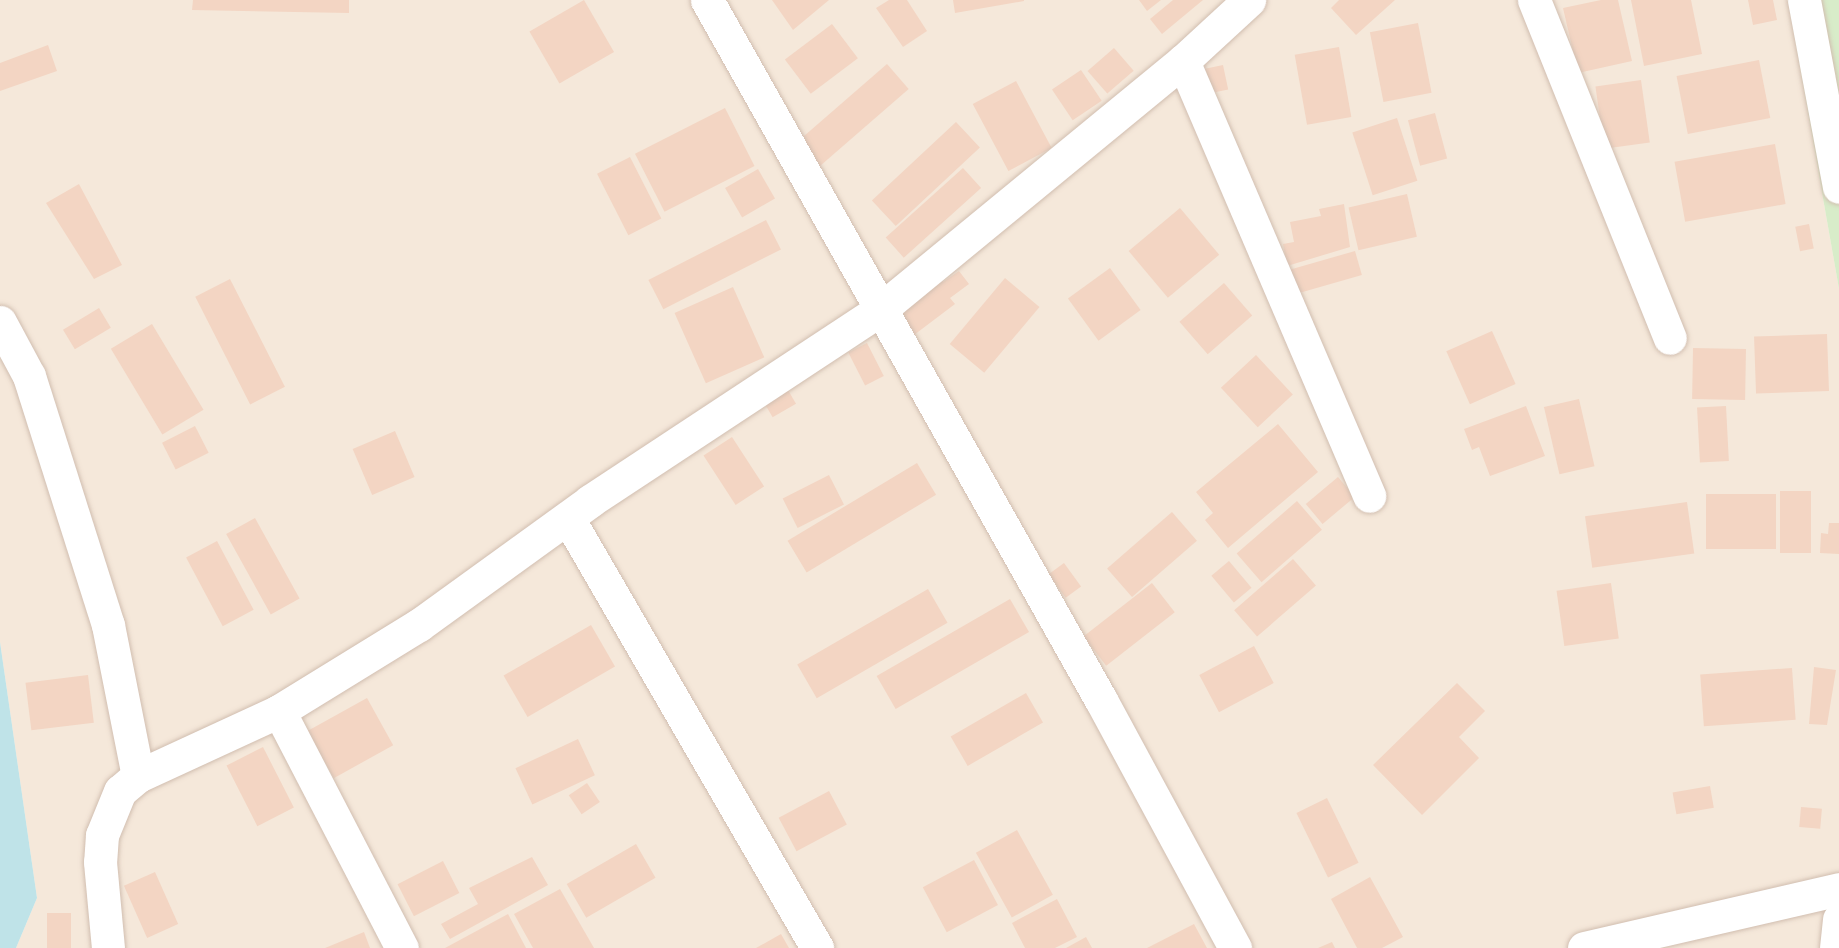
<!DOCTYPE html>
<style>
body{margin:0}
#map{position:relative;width:1839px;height:948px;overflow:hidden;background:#fdf6ec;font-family:"Golos Text",sans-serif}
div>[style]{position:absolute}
.residential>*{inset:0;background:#f5e8da}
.green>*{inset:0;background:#d8ecc9}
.water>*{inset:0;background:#bfe3e8}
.building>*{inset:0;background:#f3d5c3;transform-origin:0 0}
.roads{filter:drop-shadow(0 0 2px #d1beb0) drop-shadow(0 0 2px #d1beb0)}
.minor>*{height:33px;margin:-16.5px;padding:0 16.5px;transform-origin:16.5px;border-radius:16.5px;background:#fff}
span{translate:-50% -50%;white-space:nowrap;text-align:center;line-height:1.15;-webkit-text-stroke:4.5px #fffaf3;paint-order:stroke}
</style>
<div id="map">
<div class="residential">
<i style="clip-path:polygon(0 0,1788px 0,1839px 289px,1839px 948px,16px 948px,37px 898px,0 642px)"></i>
</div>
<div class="green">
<i style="clip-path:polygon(1788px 0,1839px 0,1839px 289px)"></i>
</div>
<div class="water">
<i style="clip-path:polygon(0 642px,37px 898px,16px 948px,0 948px)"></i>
</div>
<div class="building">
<i style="clip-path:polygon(193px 0,349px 0,349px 13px,192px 10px)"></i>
<i style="left:584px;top:0;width:60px;height:63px;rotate:60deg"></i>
<i style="clip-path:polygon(772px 0,829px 0,793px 30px)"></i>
<i style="clip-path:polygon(889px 0,907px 0,927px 31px,903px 47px,876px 8px)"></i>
<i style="clip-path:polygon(953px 0,1024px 0,1024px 1px,955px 13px)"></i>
<i style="clip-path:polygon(1139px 0,1161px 0,1147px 11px)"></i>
<i style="clip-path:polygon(1173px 0,1203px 0,1162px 34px,1150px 19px)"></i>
<i style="clip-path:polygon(1339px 0,1395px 0,1356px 35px,1331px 8px)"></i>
<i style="clip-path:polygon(1601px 0,1618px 0,1632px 61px,1578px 73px,1563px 8px)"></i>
<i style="clip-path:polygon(1631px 0,1691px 0,1702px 54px,1644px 66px)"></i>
<i style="clip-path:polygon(1748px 0,1773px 0,1777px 20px,1753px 25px)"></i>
<i style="left:1418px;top:23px;width:71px;height:49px;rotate:79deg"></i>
<i style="left:832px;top:24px;width:43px;height:59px;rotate:53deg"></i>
<i style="clip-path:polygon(48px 45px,57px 71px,0 91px,0 63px)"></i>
<i style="left:1339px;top:47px;width:71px;height:45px;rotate:80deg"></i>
<i style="left:1114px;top:48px;width:30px;height:35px;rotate:49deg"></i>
<i style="left:1759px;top:60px;width:59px;height:84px;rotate:79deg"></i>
<i style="left:887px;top:64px;width:33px;height:119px;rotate:49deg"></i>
<i style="left:1223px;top:65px;width:25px;height:22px;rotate:78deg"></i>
<i style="left:1081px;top:70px;width:37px;height:35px;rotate:56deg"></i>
<i style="left:1641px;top:80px;width:63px;height:46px;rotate:82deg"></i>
<i style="left:1016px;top:81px;width:76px;height:49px;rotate:62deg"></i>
<i style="left:725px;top:108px;width:65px;height:101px;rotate:63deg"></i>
<i style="left:1435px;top:113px;width:47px;height:28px;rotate:75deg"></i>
<i style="left:1397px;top:118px;width:66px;height:47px;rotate:72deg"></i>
<i style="left:956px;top:122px;width:35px;height:115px;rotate:47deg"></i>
<i style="left:1775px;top:144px;width:61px;height:102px;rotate:80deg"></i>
<i style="left:630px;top:157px;width:69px;height:37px;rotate:63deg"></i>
<i style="left:963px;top:168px;width:27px;height:104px;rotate:48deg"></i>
<i style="left:758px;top:169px;width:34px;height:38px;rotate:60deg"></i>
<i style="clip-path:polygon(79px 184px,122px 265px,94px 279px,46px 203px)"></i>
<i style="left:1407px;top:194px;width:44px;height:60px;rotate:77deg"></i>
<i style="clip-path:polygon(1344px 204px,1350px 247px,1287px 266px,1283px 244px,1294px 242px,1290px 222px,1321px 216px,1319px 209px)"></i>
<i style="left:1180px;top:208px;width:61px;height:67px;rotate:50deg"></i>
<i style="left:766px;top:220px;width:33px;height:132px;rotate:63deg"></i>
<i style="left:1809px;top:224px;width:25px;height:14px;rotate:79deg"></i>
<i style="left:1355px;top:251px;width:25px;height:68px;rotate:74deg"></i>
<i style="left:1110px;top:268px;width:52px;height:52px;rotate:54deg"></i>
<i style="clip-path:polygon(959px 271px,969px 284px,950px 298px,955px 304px,914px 335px,897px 312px,941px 279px,943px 282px)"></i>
<i style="left:1005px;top:278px;width:45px;height:86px;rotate:40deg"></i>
<i style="left:230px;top:279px;width:121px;height:39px;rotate:63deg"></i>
<i style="left:1224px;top:283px;width:43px;height:59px;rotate:49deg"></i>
<i style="left:733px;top:287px;width:77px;height:64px;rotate:66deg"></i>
<i style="left:99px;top:308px;width:23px;height:42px;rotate:59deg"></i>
<i style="left:152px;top:324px;width:100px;height:48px;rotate:59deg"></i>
<i style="left:1492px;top:331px;width:58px;height:50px;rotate:66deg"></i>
<i style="left:1827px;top:334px;width:57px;height:73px;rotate:88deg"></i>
<i style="left:867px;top:343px;width:37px;height:21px;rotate:63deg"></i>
<i style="left:1693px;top:348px;width:53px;height:51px;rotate:1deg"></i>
<i style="left:1256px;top:355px;width:54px;height:48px;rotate:47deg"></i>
<i style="left:788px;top:390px;width:16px;height:27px;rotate:60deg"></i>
<i style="left:1579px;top:399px;width:69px;height:36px;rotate:77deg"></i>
<i style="clip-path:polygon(1526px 406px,1545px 456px,1490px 476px,1479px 447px,1472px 450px,1464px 429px)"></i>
<i style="left:1726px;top:406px;width:55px;height:29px;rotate:87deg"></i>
<i style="clip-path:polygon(1278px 424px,1318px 472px,1228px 548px,1205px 520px,1213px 513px,1196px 492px)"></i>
<i style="left:195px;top:426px;width:30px;height:37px;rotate:63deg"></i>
<i style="left:395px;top:431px;width:50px;height:46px;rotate:67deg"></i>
<i style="left:732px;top:437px;width:59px;height:34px;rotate:57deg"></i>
<i style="left:917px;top:463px;width:37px;height:151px;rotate:59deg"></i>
<i style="left:829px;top:475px;width:33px;height:52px;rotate:63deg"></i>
<i style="left:1338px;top:477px;width:26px;height:42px;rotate:50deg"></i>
<i style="left:1780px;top:491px;width:31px;height:62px"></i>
<i style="left:1706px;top:494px;width:70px;height:55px"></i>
<i style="left:1297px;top:501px;width:38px;height:80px;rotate:49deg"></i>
<i style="left:1687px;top:502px;width:52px;height:103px;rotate:82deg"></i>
<i style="left:1172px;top:512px;width:38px;height:86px;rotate:49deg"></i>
<i style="left:255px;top:518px;width:92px;height:33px;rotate:61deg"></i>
<i style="clip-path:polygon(1829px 523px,1839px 523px,1839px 554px,1820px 553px,1821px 533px,1828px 534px)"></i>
<i style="left:217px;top:541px;width:78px;height:35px;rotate:62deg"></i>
<i style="left:1293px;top:559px;width:35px;height:78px;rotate:49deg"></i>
<i style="left:1229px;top:561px;width:35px;height:23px;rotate:50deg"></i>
<i style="left:1064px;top:563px;width:29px;height:19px;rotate:54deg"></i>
<i style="left:1152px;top:583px;width:37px;height:87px;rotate:52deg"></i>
<i style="left:1611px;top:583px;width:56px;height:55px;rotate:82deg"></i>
<i style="left:928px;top:589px;width:39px;height:151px;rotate:60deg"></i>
<i style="left:1010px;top:599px;width:38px;height:154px;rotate:60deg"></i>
<i style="left:591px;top:625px;width:48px;height:101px;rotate:60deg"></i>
<i style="left:1254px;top:646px;width:42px;height:62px;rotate:62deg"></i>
<i style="clip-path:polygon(1814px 667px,1836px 670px,1827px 725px,1809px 724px)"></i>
<i style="left:1792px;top:668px;width:52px;height:92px;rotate:86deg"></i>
<i style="left:88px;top:675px;width:48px;height:63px;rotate:83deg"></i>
<i style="clip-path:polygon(1457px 683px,1485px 711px,1459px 737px,1479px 758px,1422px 815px,1373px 765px)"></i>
<i style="left:1026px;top:693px;width:34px;height:87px;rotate:60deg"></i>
<i style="left:367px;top:698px;width:54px;height:68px;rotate:61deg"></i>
<i style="left:578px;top:739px;width:40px;height:69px;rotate:65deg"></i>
<i style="left:263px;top:747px;width:68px;height:41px;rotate:63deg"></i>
<i style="left:587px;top:783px;width:23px;height:22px;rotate:56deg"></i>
<i style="left:1710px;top:786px;width:22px;height:38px;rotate:80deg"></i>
<i style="left:829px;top:791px;width:38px;height:57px;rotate:62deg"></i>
<i style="left:1327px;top:798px;width:72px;height:34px;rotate:64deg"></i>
<i style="left:1801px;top:807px;width:21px;height:20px;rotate:5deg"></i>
<i style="left:1017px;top:830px;width:74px;height:47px;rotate:61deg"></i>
<i style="left:636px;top:844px;width:39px;height:80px;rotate:60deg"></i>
<i style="clip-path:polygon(532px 857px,548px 885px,450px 939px,441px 924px,478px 904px,469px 888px)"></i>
<i style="left:974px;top:860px;width:51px;height:58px;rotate:62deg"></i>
<i style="left:443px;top:861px;width:36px;height:51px;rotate:63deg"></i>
<i style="left:155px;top:872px;width:57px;height:34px;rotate:66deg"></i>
<i style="clip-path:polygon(1370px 877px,1403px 937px,1382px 948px,1357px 948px,1331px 899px)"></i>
<i style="clip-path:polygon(560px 889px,594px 948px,533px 948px,514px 914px)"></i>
<i style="clip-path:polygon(1057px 899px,1077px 937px,1055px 948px,1025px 948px,1012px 923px)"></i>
<i style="left:47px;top:913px;width:24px;height:35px"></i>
<i style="clip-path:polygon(508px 914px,526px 948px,445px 948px)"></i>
<i style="clip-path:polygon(1194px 924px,1207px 948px,1147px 948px)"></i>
<i style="clip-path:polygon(364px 932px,370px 948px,325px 948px)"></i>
<i style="clip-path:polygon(781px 934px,789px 948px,756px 948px)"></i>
<i style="clip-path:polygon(1086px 937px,1092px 948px,1066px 948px)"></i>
<i style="clip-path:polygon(1332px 942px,1335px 948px,1318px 948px)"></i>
</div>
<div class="roads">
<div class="minor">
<i style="left:707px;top:0;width:803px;rotate:60.63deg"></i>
<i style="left:1101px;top:700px;width:282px;rotate:61.6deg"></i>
<i style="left:1534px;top:0;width:364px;rotate:68.1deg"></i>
<i style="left:1804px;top:0;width:190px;rotate:79.4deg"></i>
<i style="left:1183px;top:61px;width:473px;rotate:66.8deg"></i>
<i style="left:0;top:322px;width:61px;rotate:61.8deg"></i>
<i style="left:29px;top:376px;width:261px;rotate:72.4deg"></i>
<i style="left:108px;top:625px;width:154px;rotate:78.8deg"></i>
<i style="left:138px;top:776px;width:23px;rotate:140deg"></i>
<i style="left:120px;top:791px;width:48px;rotate:112.2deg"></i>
<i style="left:102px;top:835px;width:27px;rotate:94deg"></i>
<i style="left:100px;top:862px;width:86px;rotate:84.7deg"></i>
<i style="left:568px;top:518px;width:497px;rotate:59.9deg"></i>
<i style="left:279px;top:711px;width:267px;rotate:62.6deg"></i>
<i style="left:138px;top:776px;width:155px;rotate:-24.7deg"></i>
<i style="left:279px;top:711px;width:164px;rotate:-31.6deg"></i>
<i style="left:419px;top:625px;width:211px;rotate:-35.9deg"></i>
<i style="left:590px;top:501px;width:349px;rotate:-33.4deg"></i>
<i style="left:881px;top:309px;width:391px;rotate:-39.4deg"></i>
<i style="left:1183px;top:61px;width:90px;rotate:-42.7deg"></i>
<i style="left:1584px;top:948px;width:262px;rotate:-13deg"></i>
<i style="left:1836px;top:948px;width:29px;rotate:-84deg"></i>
</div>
</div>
</div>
